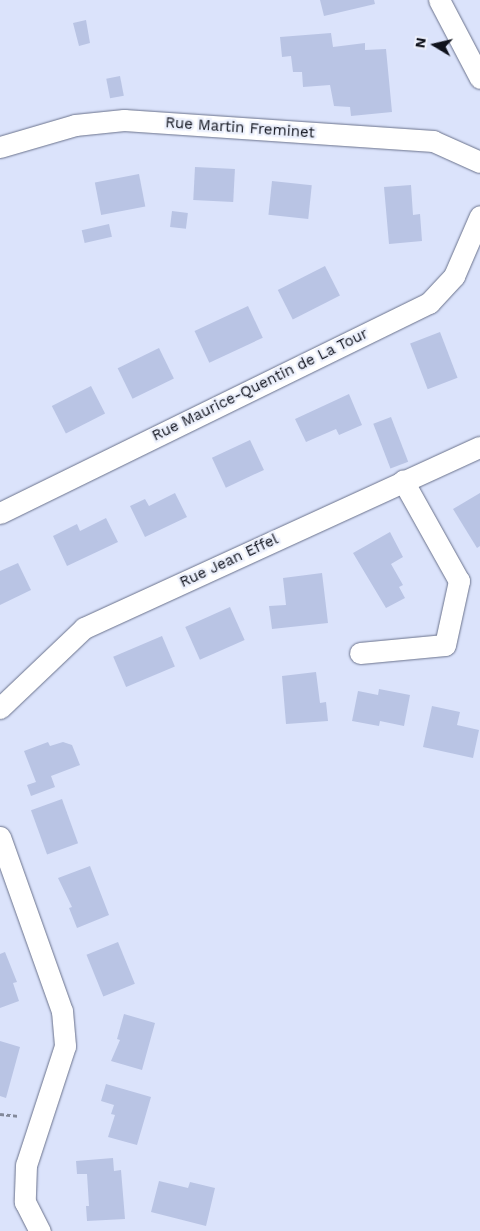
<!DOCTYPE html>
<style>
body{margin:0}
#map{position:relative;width:480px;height:1231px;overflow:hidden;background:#dbe3fb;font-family:"Work Sans",sans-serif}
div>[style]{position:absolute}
.building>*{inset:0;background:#b9c4e4;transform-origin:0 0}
.path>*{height:3px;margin-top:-1.5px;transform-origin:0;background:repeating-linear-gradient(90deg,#83899a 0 4px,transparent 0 6.5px)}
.roads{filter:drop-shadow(0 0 1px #6a728c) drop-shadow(0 0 1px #6a728c)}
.street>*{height:21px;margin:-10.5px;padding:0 10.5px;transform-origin:10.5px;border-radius:10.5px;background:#fff}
span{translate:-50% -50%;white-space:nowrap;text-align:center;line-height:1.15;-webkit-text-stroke:4.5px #ecf0fc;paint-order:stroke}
.street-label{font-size:15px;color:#10131d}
.north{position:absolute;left:410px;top:20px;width:50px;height:50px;-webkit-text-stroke:4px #ecf0fc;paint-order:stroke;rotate:279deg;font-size:14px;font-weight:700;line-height:20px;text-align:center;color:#10131d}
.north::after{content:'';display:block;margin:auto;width:18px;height:22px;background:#10131d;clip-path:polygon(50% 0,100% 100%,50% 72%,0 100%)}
</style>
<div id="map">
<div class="building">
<i style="clip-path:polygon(320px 0,374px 0,375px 4px,324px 16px)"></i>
<i style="clip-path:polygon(86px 20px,90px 43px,79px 46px,73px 23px)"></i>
<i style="clip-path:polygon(331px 33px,333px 47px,365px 43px,365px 50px,386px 49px,392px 112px,351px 116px,350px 107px,334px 106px,330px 85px,303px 87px,302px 72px,293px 72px,291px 56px,282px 57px,280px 37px)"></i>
<i style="left:120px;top:76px;width:20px;height:14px;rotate:79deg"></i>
<i style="left:195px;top:167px;width:40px;height:33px;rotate:3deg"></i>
<i style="left:139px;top:174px;width:33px;height:45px;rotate:79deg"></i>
<i style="left:272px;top:181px;width:40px;height:34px;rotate:6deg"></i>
<i style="clip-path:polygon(411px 185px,413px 215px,420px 214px,422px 241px,389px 244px,384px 187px)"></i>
<i style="left:172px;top:211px;width:16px;height:16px;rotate:7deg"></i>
<i style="left:109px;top:224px;width:13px;height:28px;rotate:77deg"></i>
<i style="left:325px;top:266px;width:33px;height:53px;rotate:63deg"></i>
<i style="left:248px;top:306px;width:35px;height:59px;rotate:65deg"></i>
<i style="left:440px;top:332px;width:49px;height:32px;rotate:69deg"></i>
<i style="left:159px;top:348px;width:34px;height:46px;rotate:64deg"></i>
<i style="left:91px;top:386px;width:31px;height:44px;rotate:63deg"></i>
<i style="clip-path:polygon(349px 394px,362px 425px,339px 435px,336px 429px,306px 442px,295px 419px)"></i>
<i style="left:391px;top:417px;width:48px;height:19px;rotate:69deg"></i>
<i style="left:250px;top:440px;width:33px;height:42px;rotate:65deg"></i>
<i style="clip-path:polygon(175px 493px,187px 517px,145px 537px,130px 506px,145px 499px,149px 506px)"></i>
<i style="clip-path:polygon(480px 493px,480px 546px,477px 548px,453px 509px)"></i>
<i style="clip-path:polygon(106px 518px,118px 542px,67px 566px,53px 536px,77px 524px,80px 531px)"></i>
<i style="clip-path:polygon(390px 532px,403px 557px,391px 564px,403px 585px,399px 587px,405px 598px,386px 608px,353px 553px)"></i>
<i style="clip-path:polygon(18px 563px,31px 590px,0 605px,0 571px)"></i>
<i style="clip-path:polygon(322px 573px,328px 623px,272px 629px,269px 606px,286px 605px,283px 578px)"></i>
<i style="left:230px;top:607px;width:36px;height:49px;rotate:66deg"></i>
<i style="left:162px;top:636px;width:33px;height:53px;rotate:67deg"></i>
<i style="clip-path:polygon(316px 672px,320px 703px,326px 702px,328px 721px,286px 724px,282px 676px)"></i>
<i style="clip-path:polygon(379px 689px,410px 695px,404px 726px,380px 721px,379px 726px,352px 721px,358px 691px,378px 695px)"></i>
<i style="clip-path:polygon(432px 706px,460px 712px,457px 725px,479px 730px,473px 758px,423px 747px)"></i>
<i style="clip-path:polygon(48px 742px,50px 746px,63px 742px,72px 745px,80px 765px,51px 776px,55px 787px,31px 796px,27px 785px,36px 782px,24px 751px)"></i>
<i style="left:62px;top:799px;width:47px;height:33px;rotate:70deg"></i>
<i style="clip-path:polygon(90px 866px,109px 915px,77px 928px,69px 908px,72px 907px,58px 878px)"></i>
<i style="left:118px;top:942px;width:45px;height:34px;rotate:68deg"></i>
<i style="clip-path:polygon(5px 952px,17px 982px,13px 983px,19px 1001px,0 1008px,0 954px)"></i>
<i style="clip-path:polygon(124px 1014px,155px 1023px,142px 1070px,111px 1061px,120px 1040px,117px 1039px)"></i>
<i style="clip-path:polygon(0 1041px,20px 1047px,6px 1098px,0 1096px)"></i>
<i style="clip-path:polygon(106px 1084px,151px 1097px,137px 1145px,108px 1137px,115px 1115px,111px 1114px,114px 1105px,101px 1101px)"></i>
<i style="clip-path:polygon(113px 1158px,114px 1171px,121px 1170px,125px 1219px,87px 1221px,86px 1206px,89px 1206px,87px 1174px,77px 1174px,76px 1161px)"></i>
<i style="clip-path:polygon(159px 1181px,188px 1188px,190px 1182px,215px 1188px,206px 1226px,151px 1212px)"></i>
</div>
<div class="path">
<i style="left:0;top:1114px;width:18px;rotate:6deg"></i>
</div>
<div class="roads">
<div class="street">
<i style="left:439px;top:0;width:88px;rotate:62.3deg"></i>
<i style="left:0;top:147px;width:78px;rotate:-16.3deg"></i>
<i style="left:75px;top:125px;width:49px;rotate:-5.8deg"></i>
<i style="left:124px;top:120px;width:310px;rotate:3.9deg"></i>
<i style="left:433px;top:141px;width:51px;rotate:24.1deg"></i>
<i style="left:0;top:513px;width:478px;rotate:-26.1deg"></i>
<i style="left:429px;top:303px;width:37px;rotate:-47deg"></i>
<i style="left:454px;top:276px;width:65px;rotate:-66.6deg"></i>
<i style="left:360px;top:653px;width:85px;rotate:-5.4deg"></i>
<i style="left:445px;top:645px;width:66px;rotate:-77.7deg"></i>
<i style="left:459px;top:581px;width:115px;rotate:-119.2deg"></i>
<i style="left:0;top:708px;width:116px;rotate:-43.6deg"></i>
<i style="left:84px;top:628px;width:435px;rotate:-24.6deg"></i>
<i style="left:0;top:837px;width:185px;rotate:70.4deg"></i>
<i style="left:62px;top:1011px;width:35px;rotate:85deg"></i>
<i style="left:65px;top:1046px;width:125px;rotate:108.1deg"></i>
<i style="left:26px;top:1165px;width:37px;rotate:92deg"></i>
<i style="left:25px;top:1202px;width:33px;rotate:63deg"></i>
</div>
</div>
<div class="street-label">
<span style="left:240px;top:128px;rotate:4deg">Rue Martin Freminet</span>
<span style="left:260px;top:385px;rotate:-26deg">Rue Maurice-Quentin de La Tour</span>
<span style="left:229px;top:561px;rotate:-25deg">Rue Jean Effel</span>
</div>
<div class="north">N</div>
</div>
